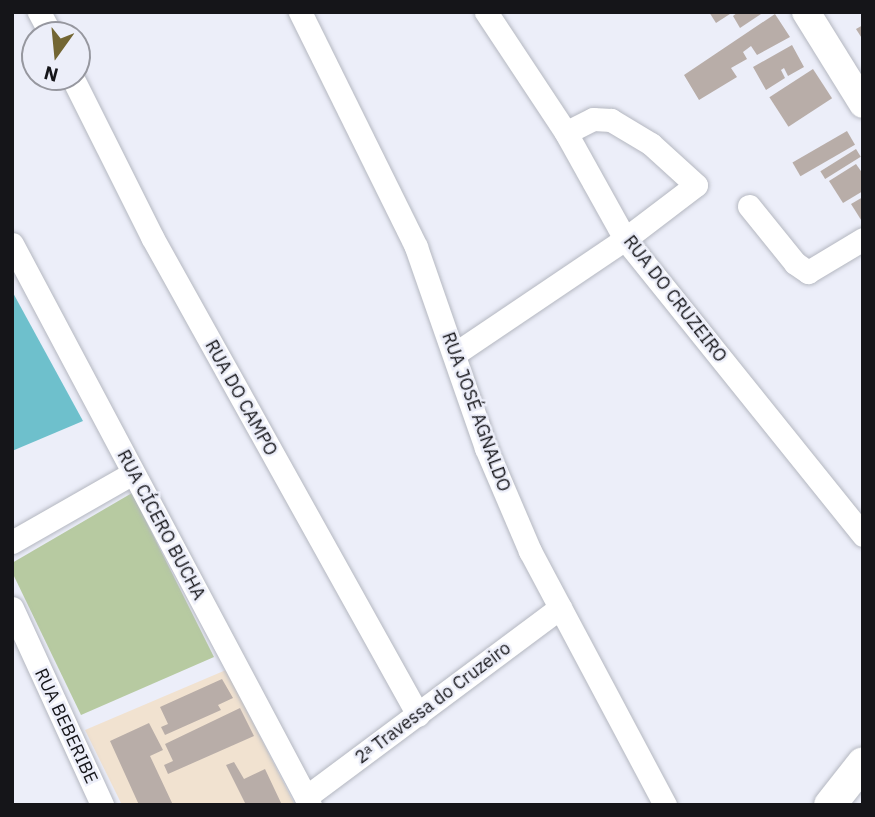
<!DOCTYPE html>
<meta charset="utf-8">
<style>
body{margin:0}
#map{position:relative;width:875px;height:817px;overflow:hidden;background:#eceef9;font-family:"IBM Plex Sans",sans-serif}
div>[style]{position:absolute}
.education>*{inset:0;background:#f1e2d0}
.green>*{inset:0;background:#b7caa1}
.water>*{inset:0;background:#6ec0cc}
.building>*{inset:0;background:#b8ada8;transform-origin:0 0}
.roads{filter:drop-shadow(0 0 2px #b4b7c0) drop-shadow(0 0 2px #b4b7c0)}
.minor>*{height:23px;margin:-11.5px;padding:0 11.5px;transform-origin:11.5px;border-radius:11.5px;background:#fff}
.tertiary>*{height:28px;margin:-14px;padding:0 14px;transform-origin:14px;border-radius:14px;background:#fff}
.secondary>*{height:32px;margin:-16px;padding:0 16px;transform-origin:16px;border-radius:16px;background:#fff}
span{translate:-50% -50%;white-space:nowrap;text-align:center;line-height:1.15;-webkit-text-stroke:5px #eceef9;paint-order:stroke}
.street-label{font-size:18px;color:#151519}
.frame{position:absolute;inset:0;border:14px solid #151519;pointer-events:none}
.north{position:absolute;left:21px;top:21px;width:70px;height:70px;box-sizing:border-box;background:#eceef9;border:2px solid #96979f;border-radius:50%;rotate:195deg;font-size:19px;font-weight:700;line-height:28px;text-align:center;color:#151519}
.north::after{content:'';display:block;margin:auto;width:24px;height:32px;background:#736633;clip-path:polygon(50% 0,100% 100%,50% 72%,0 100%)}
</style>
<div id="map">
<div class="education">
<i style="clip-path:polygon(226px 670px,295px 805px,122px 805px,85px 730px)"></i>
</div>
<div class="green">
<i style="clip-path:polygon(132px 493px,214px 657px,81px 715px,12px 572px,12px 563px)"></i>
</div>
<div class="water">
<i style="clip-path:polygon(12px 291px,83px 421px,12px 451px)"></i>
</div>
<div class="building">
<i style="clip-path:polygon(709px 12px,733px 12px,716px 23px)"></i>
<i style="clip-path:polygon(738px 12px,764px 12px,740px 28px,733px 16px)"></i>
<i style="clip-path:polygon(775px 14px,790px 37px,757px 55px,751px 46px,743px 52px,747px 59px,731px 68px,737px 77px,699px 100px,684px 75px)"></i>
<i style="clip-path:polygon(863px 25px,863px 40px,856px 29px)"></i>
<i style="clip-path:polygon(792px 45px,804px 67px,788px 76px,784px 68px,781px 70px,785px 78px,766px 90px,753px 67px)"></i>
<i style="left:813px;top:69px;width:35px;height:52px;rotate:57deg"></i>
<i style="left:847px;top:131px;width:16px;height:63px;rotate:60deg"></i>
<i style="left:856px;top:149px;width:9px;height:42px;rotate:58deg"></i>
<i style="clip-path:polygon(856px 164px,863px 174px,863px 191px,843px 203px,829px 181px)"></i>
<i style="clip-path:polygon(863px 197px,863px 223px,851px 204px)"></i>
<i style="clip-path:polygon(222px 679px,233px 698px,218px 705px,221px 710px,165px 735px,161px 727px,168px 724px,160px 707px)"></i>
<i style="clip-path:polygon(240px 708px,254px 736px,168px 774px,164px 765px,173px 761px,165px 744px)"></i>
<i style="clip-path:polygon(149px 723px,163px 750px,150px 756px,173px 805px,139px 805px,110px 741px)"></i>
<i style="clip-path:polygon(234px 762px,244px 779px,265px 769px,282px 805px,246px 805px,226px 765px)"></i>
</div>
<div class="roads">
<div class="minor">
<i style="left:39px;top:12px;width:26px;rotate:62deg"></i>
<i style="left:300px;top:12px;width:262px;rotate:63.7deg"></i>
<i style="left:416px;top:247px;width:213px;rotate:70.8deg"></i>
<i style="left:486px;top:448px;width:112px;rotate:66.9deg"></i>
<i style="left:530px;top:551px;width:288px;rotate:62deg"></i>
<i style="left:486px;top:12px;width:145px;rotate:56.5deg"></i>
<i style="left:566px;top:133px;width:121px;rotate:60.9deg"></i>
<i style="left:625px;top:239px;width:380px;rotate:51.2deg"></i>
<i style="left:72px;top:77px;width:179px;rotate:63.4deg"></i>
<i style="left:152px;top:237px;width:547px;rotate:60.9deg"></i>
<i style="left:749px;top:206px;width:73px;rotate:51.1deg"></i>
<i style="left:795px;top:263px;width:16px;rotate:35deg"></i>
<i style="left:808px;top:272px;width:64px;rotate:-31deg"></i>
<i style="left:12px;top:244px;width:635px;rotate:62.02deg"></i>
<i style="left:456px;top:353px;width:204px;rotate:-34deg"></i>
<i style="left:625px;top:239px;width:89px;rotate:-37.3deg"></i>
<i style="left:696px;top:185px;width:61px;rotate:-137.7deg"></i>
<i style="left:651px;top:144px;width:47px;rotate:-149deg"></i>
<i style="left:611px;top:120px;width:18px;rotate:-177deg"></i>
<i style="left:593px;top:119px;width:30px;rotate:153deg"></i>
<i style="left:12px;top:542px;width:139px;rotate:-29.7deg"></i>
<i style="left:12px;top:608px;width:217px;rotate:65.4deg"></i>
<i style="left:306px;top:797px;width:317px;rotate:-36.7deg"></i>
</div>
<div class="tertiary">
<i style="left:806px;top:12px;width:108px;rotate:58.2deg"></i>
</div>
<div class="secondary">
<i style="left:830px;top:805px;width:53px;rotate:-51.8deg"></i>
</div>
</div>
<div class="street-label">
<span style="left:675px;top:299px;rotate:52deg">RUA DO CRUZEIRO</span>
<span style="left:241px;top:398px;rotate:61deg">RUA DO CAMPO</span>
<span style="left:476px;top:412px;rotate:70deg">RUA JOSÉ AGNALDO</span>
<span style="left:161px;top:525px;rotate:62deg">RUA CÍCERO BUCHA</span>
<span style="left:433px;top:703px;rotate:-37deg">2ᵃ Travessa do Cruzeiro</span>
<span style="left:66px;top:726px;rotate:65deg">RUA BEBERIBE</span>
</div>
<div class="frame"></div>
<div class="north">N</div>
</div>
